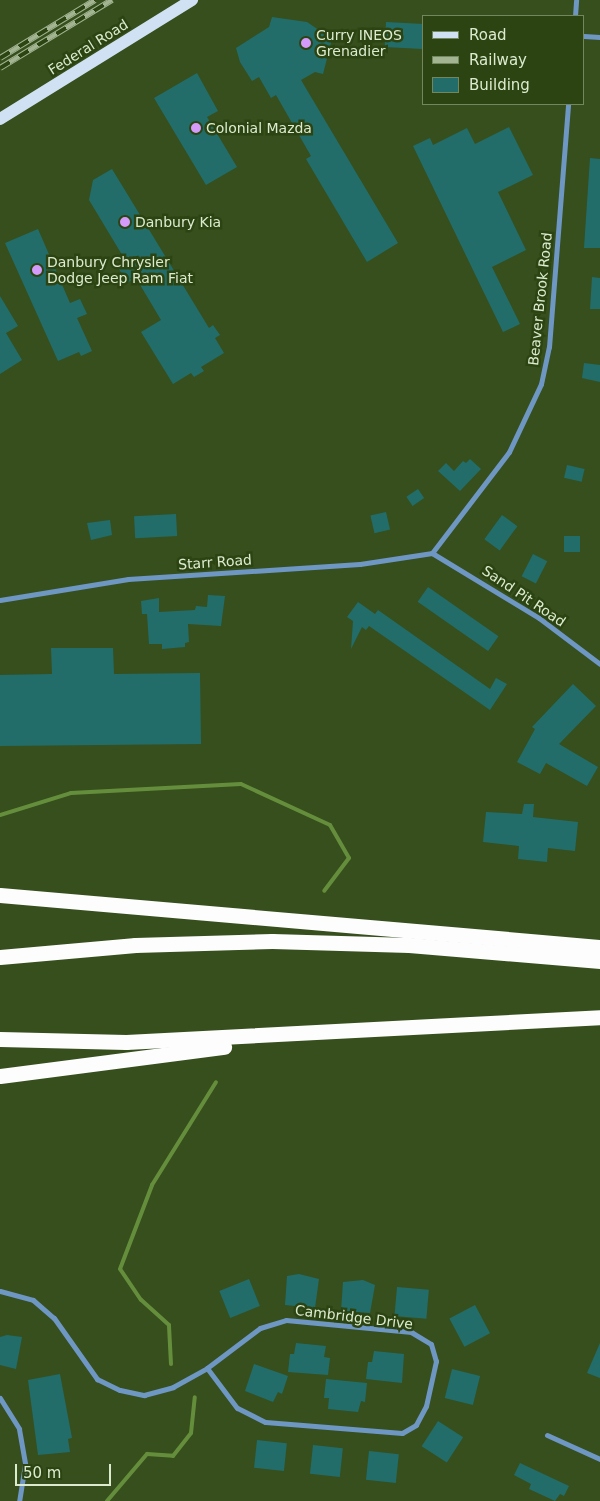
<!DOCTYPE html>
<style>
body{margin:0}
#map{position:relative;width:600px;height:1501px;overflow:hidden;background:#364f1d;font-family:"DejaVu Sans",sans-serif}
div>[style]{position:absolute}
.stream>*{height:4px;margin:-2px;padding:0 2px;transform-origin:2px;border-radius:2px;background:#658e3c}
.building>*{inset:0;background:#226d6a;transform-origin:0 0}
.minor>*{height:5px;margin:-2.5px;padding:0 2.5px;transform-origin:2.5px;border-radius:2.5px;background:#6e97c4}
.primary>*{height:12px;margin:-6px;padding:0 6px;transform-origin:6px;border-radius:6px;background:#d1e1f4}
.motorway>*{height:15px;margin:-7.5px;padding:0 7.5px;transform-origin:7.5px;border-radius:7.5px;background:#fdfdfd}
.rail>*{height:5.5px;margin-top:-2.75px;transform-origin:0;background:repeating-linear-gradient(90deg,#2c4411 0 11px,#a2b491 0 22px);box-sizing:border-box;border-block:1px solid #a2b491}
.dots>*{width:14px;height:14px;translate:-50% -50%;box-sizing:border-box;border:2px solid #2c4411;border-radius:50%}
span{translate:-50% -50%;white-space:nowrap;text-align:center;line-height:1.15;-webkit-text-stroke:5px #2c4411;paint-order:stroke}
.poi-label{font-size:14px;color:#dcebd0}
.left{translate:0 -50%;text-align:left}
.street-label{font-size:14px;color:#dcebd0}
.legend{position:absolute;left:422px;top:15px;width:162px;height:90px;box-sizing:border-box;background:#2c4411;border:1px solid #72875d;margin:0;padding:6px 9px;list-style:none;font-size:15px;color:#dcebd0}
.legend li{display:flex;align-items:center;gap:10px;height:25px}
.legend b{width:25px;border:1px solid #72875d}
.scale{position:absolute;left:15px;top:1464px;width:96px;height:22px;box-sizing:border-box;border:2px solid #dcebd0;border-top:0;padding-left:6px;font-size:15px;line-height:18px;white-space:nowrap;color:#dcebd0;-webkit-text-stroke:4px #2c4411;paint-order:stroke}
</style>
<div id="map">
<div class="stream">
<i style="left:0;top:815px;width:74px;rotate:-17.2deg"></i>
<i style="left:71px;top:793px;width:170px;rotate:-3deg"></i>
<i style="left:241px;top:784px;width:98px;rotate:24.7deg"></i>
<i style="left:330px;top:825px;width:38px;rotate:60deg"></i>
<i style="left:349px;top:858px;width:41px;rotate:127.1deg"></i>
<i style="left:171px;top:1364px;width:39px;rotate:-93deg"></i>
<i style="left:169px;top:1325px;width:38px;rotate:-138deg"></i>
<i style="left:141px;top:1300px;width:37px;rotate:-124deg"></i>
<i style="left:120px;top:1269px;width:90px;rotate:-69.1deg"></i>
<i style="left:152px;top:1185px;width:121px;rotate:-58.1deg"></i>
<i style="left:107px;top:1501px;width:62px;rotate:-49.6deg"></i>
<i style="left:147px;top:1454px;width:26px;rotate:4deg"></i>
<i style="left:173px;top:1456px;width:29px;rotate:-52deg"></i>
<i style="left:191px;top:1433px;width:36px;rotate:-84deg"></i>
</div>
<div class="building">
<i style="clip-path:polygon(272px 17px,307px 22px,332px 39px,323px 74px,315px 72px,301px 80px,398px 243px,367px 262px,306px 159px,311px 156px,276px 95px,271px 98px,259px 77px,252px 81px,240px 62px,236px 48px,269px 27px)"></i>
<i style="left:386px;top:22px;width:38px;height:25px;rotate:3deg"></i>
<i style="clip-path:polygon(197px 73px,218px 111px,207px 117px,237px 167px,206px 185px,154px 98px)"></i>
<i style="clip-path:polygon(509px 127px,533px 175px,498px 192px,526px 250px,492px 267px,520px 324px,503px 332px,413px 146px,430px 138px,433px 145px,467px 128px,475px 144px)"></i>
<i style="clip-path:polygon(590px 158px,600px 159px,600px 248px,584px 248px)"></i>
<i style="clip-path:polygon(112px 169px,209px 328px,213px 325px,220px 335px,215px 338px,224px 353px,201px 367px,204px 371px,194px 377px,191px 373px,173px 384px,141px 332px,161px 320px,136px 278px,127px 283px,119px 269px,127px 263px,89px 200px,93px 180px)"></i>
<i style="clip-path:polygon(38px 229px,70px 303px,80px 299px,87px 314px,77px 318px,92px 351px,81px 356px,79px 352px,58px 361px,5px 243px)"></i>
<i style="clip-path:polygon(592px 277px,600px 278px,600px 309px,590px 309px)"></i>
<i style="clip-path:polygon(0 296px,18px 326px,6px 333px,22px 360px,0 374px)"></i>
<i style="clip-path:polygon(584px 363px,600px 365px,600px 382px,582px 378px)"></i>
<i style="clip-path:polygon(470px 459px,481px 469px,460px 491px,438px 471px,446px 463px,454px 471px,463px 461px,466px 463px)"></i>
<i style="left:567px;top:465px;width:18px;height:13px;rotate:13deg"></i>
<i style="left:418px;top:489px;width:11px;height:14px;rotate:56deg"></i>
<i style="left:386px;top:512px;width:18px;height:16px;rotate:77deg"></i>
<i style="left:176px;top:514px;width:22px;height:42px;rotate:87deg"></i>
<i style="left:502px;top:515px;width:19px;height:30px;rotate:36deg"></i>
<i style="clip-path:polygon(110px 520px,112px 535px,91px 540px,87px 523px)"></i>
<i style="left:564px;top:536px;width:16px;height:16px"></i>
<i style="left:533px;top:554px;width:16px;height:25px;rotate:27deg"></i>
<i style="left:428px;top:587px;width:86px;height:18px;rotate:35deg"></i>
<i style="clip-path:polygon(208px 595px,225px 596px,221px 626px,188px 624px,189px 642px,185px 643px,185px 647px,162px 649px,162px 644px,149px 644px,147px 614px,142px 614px,141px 601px,159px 598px,159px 612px,195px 610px,196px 606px,207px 607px)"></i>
<i style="clip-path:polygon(358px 602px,375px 614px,378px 610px,490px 689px,496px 678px,507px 684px,490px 710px,369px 626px,366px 630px,362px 627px,351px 649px,353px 621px,347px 617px)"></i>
<i style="clip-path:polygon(51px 648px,113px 648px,114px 674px,200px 673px,201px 744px,0 746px,0 675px,52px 674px)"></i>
<i style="clip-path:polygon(573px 684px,596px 706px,559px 744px,598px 767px,587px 786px,546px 763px,540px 774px,517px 762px,535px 729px,532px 727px)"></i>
<i style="clip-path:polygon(524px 804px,534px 804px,533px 817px,578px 822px,575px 851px,548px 848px,547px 862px,518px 859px,519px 846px,483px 842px,486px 812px,522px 814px)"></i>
<i style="clip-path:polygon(299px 1274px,319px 1279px,315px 1308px,285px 1305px,287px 1276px)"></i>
<i style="left:249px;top:1279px;width:29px;height:32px;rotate:68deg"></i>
<i style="clip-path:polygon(363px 1280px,375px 1285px,370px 1313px,341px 1311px,343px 1282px)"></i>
<i style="left:397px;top:1287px;width:32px;height:29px;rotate:5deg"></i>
<i style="left:475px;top:1305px;width:32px;height:29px;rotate:62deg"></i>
<i style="clip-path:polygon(7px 1335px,22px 1337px,16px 1369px,0 1365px,0 1337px)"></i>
<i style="clip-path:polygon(296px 1343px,326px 1346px,324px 1357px,330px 1358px,328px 1375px,288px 1372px,290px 1354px,294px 1354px)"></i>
<i style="clip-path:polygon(600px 1343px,600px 1378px,587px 1373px)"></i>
<i style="clip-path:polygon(374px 1351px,404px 1354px,402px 1383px,366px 1379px,368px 1362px,372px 1362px)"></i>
<i style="clip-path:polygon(254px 1364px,288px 1376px,282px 1394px,278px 1392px,273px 1402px,245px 1391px)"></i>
<i style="left:452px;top:1369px;width:29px;height:30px;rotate:14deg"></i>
<i style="clip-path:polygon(60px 1374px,72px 1438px,68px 1439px,70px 1452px,38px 1455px,28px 1380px)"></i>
<i style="clip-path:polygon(326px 1379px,367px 1383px,365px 1402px,361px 1401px,358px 1412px,328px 1409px,329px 1398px,324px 1398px)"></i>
<i style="left:438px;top:1421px;width:30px;height:30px;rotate:33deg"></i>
<i style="left:257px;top:1440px;width:30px;height:28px;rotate:6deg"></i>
<i style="left:313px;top:1445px;width:30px;height:29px;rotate:6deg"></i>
<i style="left:369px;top:1451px;width:30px;height:29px;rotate:6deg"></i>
<i style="clip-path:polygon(520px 1463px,569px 1486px,564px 1496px,560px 1494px,555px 1501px,529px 1489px,531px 1484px,514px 1475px)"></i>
</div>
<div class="minor">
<i style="left:575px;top:16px;width:16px;rotate:-86deg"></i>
<i style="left:584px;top:36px;width:16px;rotate:4deg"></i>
<i style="left:432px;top:553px;width:127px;rotate:-52.7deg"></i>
<i style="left:509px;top:452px;width:75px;rotate:-64.8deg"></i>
<i style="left:541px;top:384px;width:38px;rotate:-78deg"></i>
<i style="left:549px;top:347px;width:244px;rotate:-85.5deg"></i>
<i style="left:432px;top:553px;width:125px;rotate:31.3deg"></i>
<i style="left:539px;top:618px;width:76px;rotate:37deg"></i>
<i style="left:0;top:600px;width:130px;rotate:-9.3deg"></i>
<i style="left:128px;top:579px;width:232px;rotate:-3.7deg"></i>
<i style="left:360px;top:564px;width:73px;rotate:-8.7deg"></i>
<i style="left:0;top:1291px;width:34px;rotate:15deg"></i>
<i style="left:33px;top:1300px;width:28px;rotate:41deg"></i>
<i style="left:54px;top:1318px;width:75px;rotate:54.8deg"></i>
<i style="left:97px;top:1379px;width:25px;rotate:26deg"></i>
<i style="left:120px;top:1390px;width:25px;rotate:12deg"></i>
<i style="left:144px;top:1395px;width:30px;rotate:-15deg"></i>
<i style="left:173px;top:1387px;width:39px;rotate:-29deg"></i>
<i style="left:207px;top:1368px;width:66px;rotate:-37deg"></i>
<i style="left:260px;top:1328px;width:27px;rotate:-17deg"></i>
<i style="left:286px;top:1320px;width:126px;rotate:5.5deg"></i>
<i style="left:411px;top:1332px;width:23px;rotate:31deg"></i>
<i style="left:431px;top:1344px;width:18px;rotate:74deg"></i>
<i style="left:436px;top:1361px;width:46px;rotate:102.5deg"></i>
<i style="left:426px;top:1406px;width:21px;rotate:118deg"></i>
<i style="left:416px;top:1425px;width:16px;rotate:150deg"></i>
<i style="left:402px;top:1433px;width:137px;rotate:-175.4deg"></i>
<i style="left:265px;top:1422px;width:31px;rotate:-153deg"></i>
<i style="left:237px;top:1408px;width:50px;rotate:-126.9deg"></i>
<i style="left:0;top:1398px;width:36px;rotate:58deg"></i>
<i style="left:19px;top:1429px;width:36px;rotate:80deg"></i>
<i style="left:25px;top:1464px;width:37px;rotate:99deg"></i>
<i style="left:547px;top:1435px;width:58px;rotate:24.4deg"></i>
</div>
<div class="primary">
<i style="left:0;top:119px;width:226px;rotate:-31.8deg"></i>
</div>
<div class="motorway">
<i style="left:0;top:895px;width:602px;rotate:4.95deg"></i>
<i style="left:0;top:957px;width:136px;rotate:-5.1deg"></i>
<i style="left:135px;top:945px;width:137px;rotate:-1.7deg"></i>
<i style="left:272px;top:941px;width:137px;rotate:1.7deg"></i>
<i style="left:409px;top:945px;width:192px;rotate:4.8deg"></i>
<i style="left:0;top:1039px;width:126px;rotate:1.4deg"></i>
<i style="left:126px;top:1042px;width:475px;rotate:-3deg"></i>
<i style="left:0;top:1076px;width:226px;rotate:-7.4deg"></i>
</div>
<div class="rail">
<i style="left:0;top:58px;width:111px;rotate:-31.4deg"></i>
<i style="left:0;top:68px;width:131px;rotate:-31.3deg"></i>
</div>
<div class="dots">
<i style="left:306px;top:43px;background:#d59bfb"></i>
<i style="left:196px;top:128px;background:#d59bfb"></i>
<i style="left:125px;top:222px;background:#d59bfb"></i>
<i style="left:37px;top:270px;background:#d59bfb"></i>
</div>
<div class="poi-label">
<span class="left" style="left:316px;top:43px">Curry INEOS<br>Grenadier</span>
<span class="left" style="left:206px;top:128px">Colonial Mazda</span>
<span class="left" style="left:135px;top:222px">Danbury Kia</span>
<span class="left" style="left:47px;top:270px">Danbury Chrysler<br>Dodge Jeep Ram Fiat</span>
</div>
<div class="street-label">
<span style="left:88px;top:47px;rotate:-32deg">Federal Road</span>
<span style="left:540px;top:299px;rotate:-84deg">Beaver Brook Road</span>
<span style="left:215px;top:562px;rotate:-4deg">Starr Road</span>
<span style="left:524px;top:596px;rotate:34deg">Sand Pit Road</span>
<span style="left:354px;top:1317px;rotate:7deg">Cambridge Drive</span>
</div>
<ul class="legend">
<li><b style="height:6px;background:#d1e1f4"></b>Road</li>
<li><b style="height:6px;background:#a2b491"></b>Railway</li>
<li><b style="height:14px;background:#226d6a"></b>Building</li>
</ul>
<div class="scale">50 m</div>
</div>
